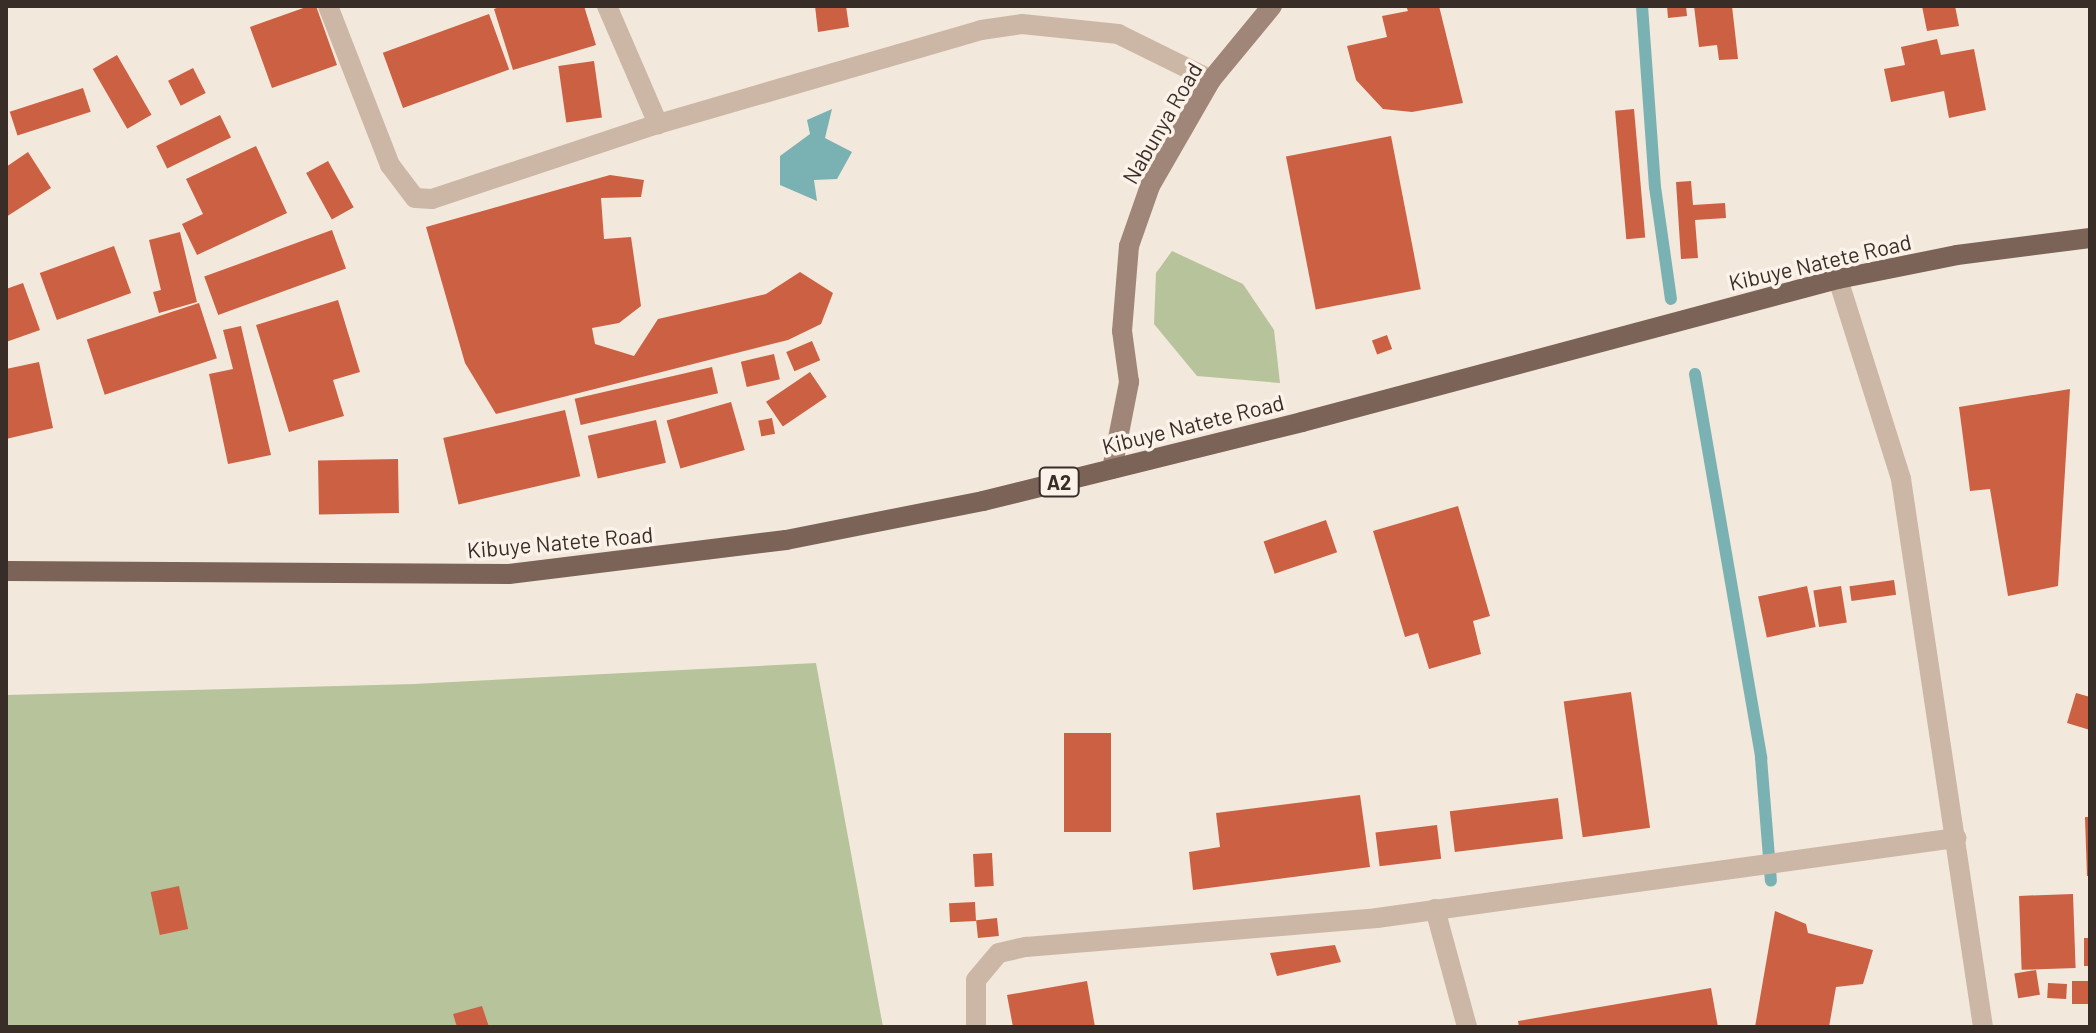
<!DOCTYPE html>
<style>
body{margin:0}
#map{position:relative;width:2096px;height:1033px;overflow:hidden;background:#f3e8dc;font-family:Barlow,sans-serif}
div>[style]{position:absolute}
.green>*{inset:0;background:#b7c39b}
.water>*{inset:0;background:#7ab1b2}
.stream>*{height:12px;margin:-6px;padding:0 6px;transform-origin:6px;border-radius:6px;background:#7ab1b2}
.building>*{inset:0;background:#cc6042;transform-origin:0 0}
.lane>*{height:20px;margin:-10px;padding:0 10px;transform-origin:10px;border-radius:10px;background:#ccb7a7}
.street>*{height:20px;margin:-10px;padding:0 10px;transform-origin:10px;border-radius:10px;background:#ccb7a7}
.secondary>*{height:20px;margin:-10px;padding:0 10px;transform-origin:10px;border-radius:10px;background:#a08678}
.primary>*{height:20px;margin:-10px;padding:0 10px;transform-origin:10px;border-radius:10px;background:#7b6358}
span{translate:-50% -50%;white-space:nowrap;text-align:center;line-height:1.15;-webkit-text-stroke:7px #fbf2e9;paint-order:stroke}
.shield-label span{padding:2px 6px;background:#fbf2e9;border:2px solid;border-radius:6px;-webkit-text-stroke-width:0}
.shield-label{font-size:20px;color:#392d28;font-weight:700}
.street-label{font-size:22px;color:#392d28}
.frame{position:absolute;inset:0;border:8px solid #392d28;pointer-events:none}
</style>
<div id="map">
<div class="green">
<i style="clip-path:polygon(1172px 251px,1243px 284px,1274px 330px,1280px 383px,1197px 376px,1154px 324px,1156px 273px)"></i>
<i style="clip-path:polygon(816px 663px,883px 1027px,6px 1027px,6px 695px,414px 684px)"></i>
</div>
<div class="water">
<i style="clip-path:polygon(832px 109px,825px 138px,852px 152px,837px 179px,814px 180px,817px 201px,780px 185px,780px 156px,810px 134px,807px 120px)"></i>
</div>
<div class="stream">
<i style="left:1642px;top:6px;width:181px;rotate:85.9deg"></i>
<i style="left:1655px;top:187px;width:113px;rotate:81.9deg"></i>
<i style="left:1695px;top:374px;width:390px;rotate:80.2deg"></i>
<i style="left:1761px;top:758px;width:123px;rotate:85.4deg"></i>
</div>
<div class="building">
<i style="clip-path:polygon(309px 6px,316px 6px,337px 65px,272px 88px,250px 27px)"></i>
<i style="clip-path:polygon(502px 6px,584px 6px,596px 45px,513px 70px,494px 9px)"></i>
<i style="clip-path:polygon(815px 6px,846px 6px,849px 27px,818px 32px)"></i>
<i style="clip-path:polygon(1406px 6px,1439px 6px,1463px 103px,1412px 112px,1383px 109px,1356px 80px,1347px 46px,1387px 37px,1382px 16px,1408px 11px)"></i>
<i style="clip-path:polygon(1667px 6px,1686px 6px,1687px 16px,1668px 18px)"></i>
<i style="clip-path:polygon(1694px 6px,1732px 6px,1738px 59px,1719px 60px,1717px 45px,1699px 47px)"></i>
<i style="clip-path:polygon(1922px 6px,1955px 6px,1959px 26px,1927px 31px)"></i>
<i style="left:489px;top:14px;width:59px;height:113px;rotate:70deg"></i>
<i style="clip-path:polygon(1937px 39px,1941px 55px,1974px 49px,1986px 110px,1949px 118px,1944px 91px,1891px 102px,1884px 69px,1905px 65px,1901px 47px)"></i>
<i style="left:117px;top:55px;width:69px;height:28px;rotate:60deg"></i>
<i style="left:594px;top:61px;width:57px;height:36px;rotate:82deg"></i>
<i style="left:193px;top:68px;width:28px;height:28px;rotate:63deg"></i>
<i style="left:83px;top:88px;width:25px;height:77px;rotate:72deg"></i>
<i style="left:1634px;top:109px;width:129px;height:19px;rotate:85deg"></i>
<i style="left:220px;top:115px;width:25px;height:71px;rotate:64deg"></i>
<i style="left:1391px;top:136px;width:156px;height:107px;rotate:79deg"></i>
<i style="clip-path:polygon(256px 146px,287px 213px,197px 255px,182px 224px,203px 214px,186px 179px)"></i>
<i style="clip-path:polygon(28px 152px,51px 188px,6px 217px,6px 167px)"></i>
<i style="left:328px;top:161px;width:53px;height:25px;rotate:61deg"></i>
<i style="clip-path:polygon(610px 175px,644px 180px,641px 197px,601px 198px,604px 239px,631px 237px,641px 306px,619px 323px,592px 328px,595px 344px,634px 356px,658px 319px,766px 294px,800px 272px,833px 293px,821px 324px,788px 340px,496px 414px,465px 363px,426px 227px)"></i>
<i style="clip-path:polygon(1691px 181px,1693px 205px,1725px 203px,1726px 218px,1695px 220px,1698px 258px,1681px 259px,1676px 182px)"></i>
<i style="left:332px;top:230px;width:41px;height:136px;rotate:70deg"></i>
<i style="clip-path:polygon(180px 232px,197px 302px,159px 313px,153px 292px,161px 290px,149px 240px)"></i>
<i style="left:114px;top:246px;width:50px;height:79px;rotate:70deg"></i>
<i style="clip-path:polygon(23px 283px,40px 330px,6px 342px,6px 289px)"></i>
<i style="clip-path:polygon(338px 300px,360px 372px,333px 380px,344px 416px,289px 432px,256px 325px)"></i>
<i style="left:199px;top:303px;width:58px;height:118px;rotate:72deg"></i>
<i style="clip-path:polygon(241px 326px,271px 455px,228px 464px,209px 374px,233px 369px,223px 330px)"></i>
<i style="left:1387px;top:335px;width:15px;height:16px;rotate:70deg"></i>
<i style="left:812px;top:341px;width:21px;height:28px;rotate:67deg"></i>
<i style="left:774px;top:354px;width:26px;height:34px;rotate:77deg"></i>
<i style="clip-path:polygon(39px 362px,53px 428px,6px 439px,6px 369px)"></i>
<i style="left:712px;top:367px;width:27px;height:141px;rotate:77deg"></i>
<i style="left:810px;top:372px;width:30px;height:53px;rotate:56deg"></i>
<i style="clip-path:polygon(2070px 389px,2058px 586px,2008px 596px,1990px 489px,1970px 491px,1959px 407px)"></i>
<i style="left:731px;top:402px;width:50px;height:67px;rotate:74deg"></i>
<i style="left:565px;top:410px;width:68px;height:125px;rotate:77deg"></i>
<i style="left:772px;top:418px;width:16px;height:14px;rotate:79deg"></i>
<i style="left:656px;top:420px;width:44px;height:70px;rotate:77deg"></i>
<i style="left:398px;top:459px;width:54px;height:80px;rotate:89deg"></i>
<i style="clip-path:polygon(1458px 506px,1490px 616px,1473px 621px,1481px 654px,1429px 669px,1418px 633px,1405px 637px,1373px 531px)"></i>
<i style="left:1326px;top:520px;width:34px;height:66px;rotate:71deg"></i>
<i style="left:1894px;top:580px;width:15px;height:45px;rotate:82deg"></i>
<i style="left:1807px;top:586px;width:42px;height:50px;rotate:78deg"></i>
<i style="left:1841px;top:586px;width:37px;height:28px;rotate:81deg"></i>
<i style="left:1631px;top:692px;width:137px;height:68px;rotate:82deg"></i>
<i style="clip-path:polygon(2076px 693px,2090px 697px,2090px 730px,2067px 723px)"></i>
<i style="left:1064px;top:733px;width:47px;height:99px"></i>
<i style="clip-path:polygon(1360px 795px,1370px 867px,1193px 890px,1189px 852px,1220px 847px,1216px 813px)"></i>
<i style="left:1558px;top:798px;width:41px;height:109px;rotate:83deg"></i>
<i style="clip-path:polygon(2085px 817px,2090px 817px,2090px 876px,2087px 876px)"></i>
<i style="left:1437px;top:825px;width:34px;height:62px;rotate:83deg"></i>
<i style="left:992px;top:853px;width:33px;height:19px;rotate:87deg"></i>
<i style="left:179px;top:886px;width:44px;height:29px;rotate:78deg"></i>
<i style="left:2073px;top:894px;width:74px;height:54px;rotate:88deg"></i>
<i style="left:975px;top:902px;width:19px;height:26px;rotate:87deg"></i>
<i style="clip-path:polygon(1775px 911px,1806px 924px,1808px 933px,1873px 950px,1863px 984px,1836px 987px,1829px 1027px,1755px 1027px)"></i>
<i style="left:997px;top:918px;width:18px;height:21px;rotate:84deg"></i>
<i style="left:2084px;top:938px;width:6px;height:28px"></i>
<i style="clip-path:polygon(1335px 945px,1341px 962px,1277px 976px,1270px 953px)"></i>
<i style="left:2036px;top:970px;width:25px;height:22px;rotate:81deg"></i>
<i style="clip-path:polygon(1087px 981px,1095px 1027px,1013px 1027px,1007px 995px)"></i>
<i style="left:2090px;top:981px;width:23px;height:18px;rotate:90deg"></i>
<i style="left:2048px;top:983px;width:19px;height:15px;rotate:3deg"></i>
<i style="clip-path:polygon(1711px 988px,1718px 1027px,1519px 1027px,1518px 1021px)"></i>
<i style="clip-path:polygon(482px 1006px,489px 1027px,457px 1027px,453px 1014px)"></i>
</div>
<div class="lane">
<i style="left:1838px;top:279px;width:210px;rotate:72.5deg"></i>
<i style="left:1901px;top:479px;width:554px;rotate:81.49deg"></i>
<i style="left:1435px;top:909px;width:122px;rotate:74.8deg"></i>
<i style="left:976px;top:1027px;width:47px;rotate:-90deg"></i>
<i style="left:976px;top:980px;width:35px;rotate:-50deg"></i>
<i style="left:999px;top:953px;width:28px;rotate:-13deg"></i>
<i style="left:1026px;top:947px;width:352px;rotate:-4.7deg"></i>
<i style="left:1377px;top:918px;width:585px;rotate:-7.87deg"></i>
</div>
<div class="street">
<i style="left:328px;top:6px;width:171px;rotate:68.7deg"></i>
<i style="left:390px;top:165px;width:41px;rotate:52.9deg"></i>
<i style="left:415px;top:198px;width:17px;rotate:3deg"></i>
<i style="left:432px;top:199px;width:238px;rotate:-18.4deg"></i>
<i style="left:658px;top:124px;width:336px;rotate:-16.2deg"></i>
<i style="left:981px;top:30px;width:41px;rotate:-8.3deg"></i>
<i style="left:1022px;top:24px;width:97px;rotate:5.9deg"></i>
<i style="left:1118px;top:34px;width:104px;rotate:26.3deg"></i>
<i style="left:607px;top:6px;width:129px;rotate:66.6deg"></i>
</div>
<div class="secondary">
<i style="left:1112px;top:469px;width:89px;rotate:-78.9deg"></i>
<i style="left:1129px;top:382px;width:51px;rotate:-97.8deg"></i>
<i style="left:1122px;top:331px;width:85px;rotate:-85.3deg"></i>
<i style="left:1129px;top:246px;width:64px;rotate:-70.7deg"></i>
<i style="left:1150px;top:186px;width:122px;rotate:-60.1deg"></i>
<i style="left:1211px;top:80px;width:96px;rotate:-50.5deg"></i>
</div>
<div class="primary">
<i style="left:6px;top:571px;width:503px;rotate:0.34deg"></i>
<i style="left:509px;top:574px;width:279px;rotate:-7deg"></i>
<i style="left:786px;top:540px;width:201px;rotate:-11.2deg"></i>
<i style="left:983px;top:501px;width:329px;rotate:-13.9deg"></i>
<i style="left:1302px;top:422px;width:555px;rotate:-14.94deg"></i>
<i style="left:1838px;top:279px;width:121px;rotate:-11.4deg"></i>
<i style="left:1957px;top:255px;width:134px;rotate:-7.3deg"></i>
</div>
<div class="shield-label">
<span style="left:1059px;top:482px">A2</span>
</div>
<div class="street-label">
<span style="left:1162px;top:123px;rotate:-60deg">Nabunya Road</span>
<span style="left:1820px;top:262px;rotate:-13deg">Kibuye Natete Road</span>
<span style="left:1193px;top:424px;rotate:-14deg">Kibuye Natete Road</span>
<span style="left:560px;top:542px;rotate:-5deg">Kibuye Natete Road</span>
</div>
<div class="frame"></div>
</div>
